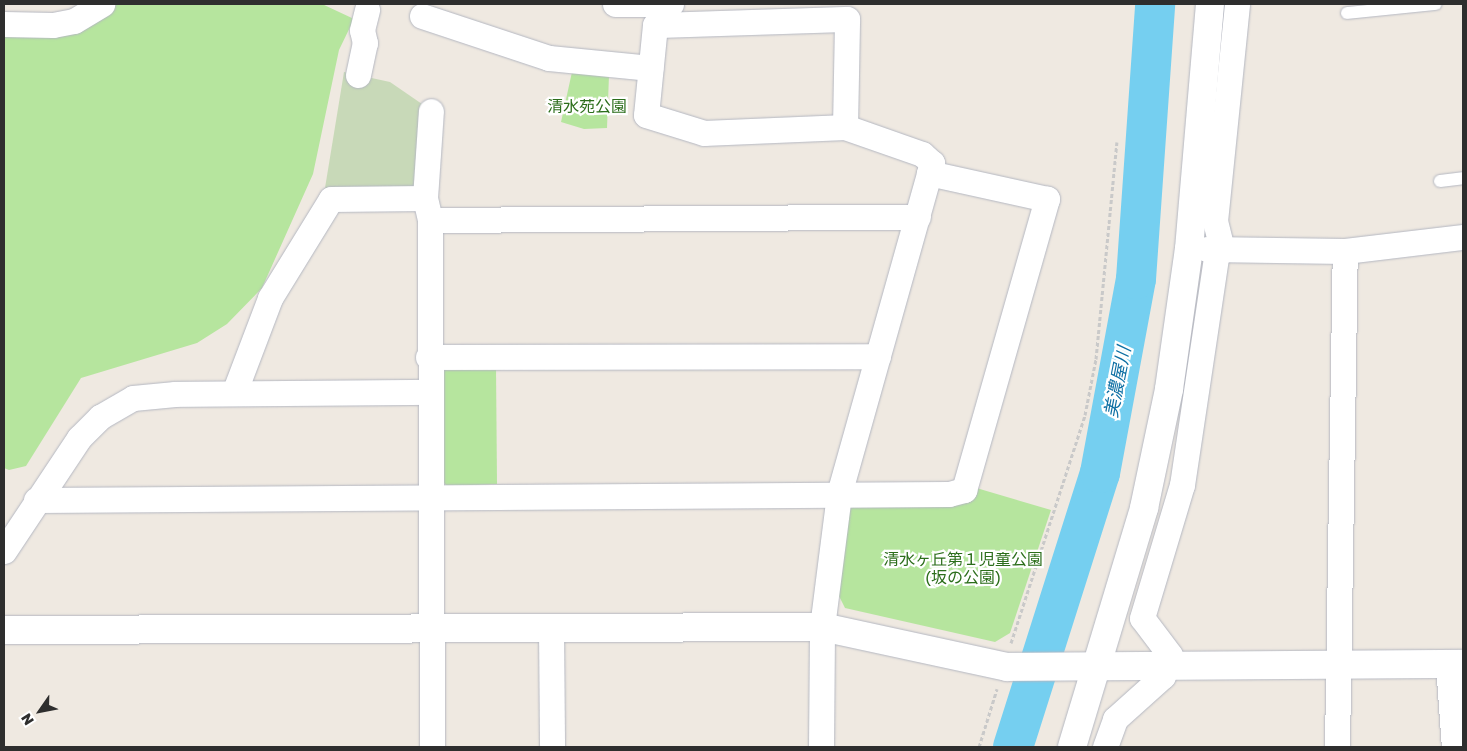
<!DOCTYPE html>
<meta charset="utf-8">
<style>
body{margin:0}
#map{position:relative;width:1467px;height:751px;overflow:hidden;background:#efe9e1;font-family:"Golos Text","Noto Sans JP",sans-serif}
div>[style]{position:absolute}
.green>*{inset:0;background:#b6e59e}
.cemetery>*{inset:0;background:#c8d9b8}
.river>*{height:40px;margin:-20px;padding:0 20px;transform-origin:20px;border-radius:20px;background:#75cff0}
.path>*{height:3px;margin-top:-1.5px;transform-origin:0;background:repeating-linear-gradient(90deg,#c9c9c9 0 4px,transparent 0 6.5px)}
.roads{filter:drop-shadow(0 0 1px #b4b7c1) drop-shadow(0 0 1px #b4b7c1)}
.service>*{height:12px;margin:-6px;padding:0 6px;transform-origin:6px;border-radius:6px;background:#fff}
.minor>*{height:25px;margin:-12.5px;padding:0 12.5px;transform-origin:12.5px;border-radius:12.5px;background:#fff}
.tertiary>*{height:28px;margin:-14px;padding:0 14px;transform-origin:14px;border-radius:14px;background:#fff}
span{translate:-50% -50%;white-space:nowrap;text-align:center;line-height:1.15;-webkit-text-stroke:4.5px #fff;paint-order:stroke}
.park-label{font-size:16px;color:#2c6e1b}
.water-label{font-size:18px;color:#0d6fa3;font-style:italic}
.frame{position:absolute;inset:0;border:5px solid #2e2e2e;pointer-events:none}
.north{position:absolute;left:15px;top:686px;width:50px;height:50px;-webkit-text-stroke:4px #fff;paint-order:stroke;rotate:237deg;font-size:14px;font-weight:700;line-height:20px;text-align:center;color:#2e2e2e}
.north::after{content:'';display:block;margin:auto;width:18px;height:22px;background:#2e2e2e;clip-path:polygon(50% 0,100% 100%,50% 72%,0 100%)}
</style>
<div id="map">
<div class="green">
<i style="clip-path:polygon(117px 4px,322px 4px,354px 19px,339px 50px,313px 174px,262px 288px,227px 324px,197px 343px,81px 378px,26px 466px,9px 470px,4px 468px,4px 29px,76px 26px)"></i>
<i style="clip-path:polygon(572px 72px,609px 75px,607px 128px,584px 129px,561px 122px)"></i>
<i style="clip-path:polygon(449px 366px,496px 367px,497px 484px,447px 486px,440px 479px,438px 374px)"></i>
<i style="clip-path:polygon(973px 487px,1051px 510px,1010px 633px,995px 642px,845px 608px,836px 590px,846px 512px,856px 503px)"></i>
</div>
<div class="cemetery">
<i style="clip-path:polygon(344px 72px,390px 82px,422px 104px,417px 182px,412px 188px,325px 188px)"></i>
</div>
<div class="river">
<i style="left:1013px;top:747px;width:287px;rotate:-72.4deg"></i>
<i style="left:1100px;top:473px;width:197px;rotate:-79.5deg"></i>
<i style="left:1136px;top:279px;width:276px;rotate:-86deg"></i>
</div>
<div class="path">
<i style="left:1011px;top:643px;width:240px;rotate:-72deg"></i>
<i style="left:1085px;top:415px;width:57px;rotate:-78.9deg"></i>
<i style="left:1096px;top:359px;width:218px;rotate:-84.5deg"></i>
<i style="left:979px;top:747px;width:61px;rotate:-72.8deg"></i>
</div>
<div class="roads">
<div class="service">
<i style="left:1347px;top:13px;width:89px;rotate:-5.8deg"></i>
<i style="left:1440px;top:181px;width:23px;rotate:-7deg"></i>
</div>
<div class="minor">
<i style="left:615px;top:4px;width:56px"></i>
<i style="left:422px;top:16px;width:134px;rotate:18.3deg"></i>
<i style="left:549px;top:58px;width:102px;rotate:5.6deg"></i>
<i style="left:4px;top:24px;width:49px;rotate:1.2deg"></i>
<i style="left:53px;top:25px;width:21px;rotate:-11deg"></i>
<i style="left:74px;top:21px;width:33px;rotate:-31deg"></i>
<i style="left:358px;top:75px;width:33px;rotate:-78deg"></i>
<i style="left:365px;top:43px;width:13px;rotate:-103deg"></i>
<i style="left:362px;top:30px;width:21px;rotate:-76deg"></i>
<i style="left:425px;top:198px;width:87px;rotate:-86.1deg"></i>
<i style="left:430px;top:220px;width:488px;rotate:-0.4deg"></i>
<i style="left:1207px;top:249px;width:138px;rotate:0.8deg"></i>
<i style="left:1345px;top:251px;width:119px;rotate:-6.8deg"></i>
<i style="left:428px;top:357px;width:450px;rotate:-0.1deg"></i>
<i style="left:234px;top:393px;width:102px;rotate:-69.2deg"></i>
<i style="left:270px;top:298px;width:116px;rotate:-58.4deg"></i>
<i style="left:331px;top:199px;width:94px;rotate:-0.6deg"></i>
<i style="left:425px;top:198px;width:23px;rotate:77deg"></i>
<i style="left:430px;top:220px;width:527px;rotate:89.78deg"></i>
<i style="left:36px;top:500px;width:913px;rotate:-0.38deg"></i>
<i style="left:949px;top:494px;width:16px;rotate:-15deg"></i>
<i style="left:964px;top:490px;width:303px;rotate:-74.1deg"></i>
<i style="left:1047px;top:199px;width:121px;rotate:-167.6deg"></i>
<i style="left:4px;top:551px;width:136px;rotate:-56.4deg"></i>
<i style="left:79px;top:438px;width:30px;rotate:-45deg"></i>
<i style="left:100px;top:417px;width:38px;rotate:-30deg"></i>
<i style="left:133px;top:398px;width:42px;rotate:-5.4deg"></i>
<i style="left:175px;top:394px;width:253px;rotate:-0.5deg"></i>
<i style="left:551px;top:627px;width:120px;rotate:89.5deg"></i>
<i style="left:1448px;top:664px;width:83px;rotate:85.9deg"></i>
<i style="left:821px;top:747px;width:120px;rotate:-89.5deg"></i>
<i style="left:822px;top:627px;width:134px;rotate:-82.7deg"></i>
<i style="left:839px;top:494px;width:344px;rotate:-74.3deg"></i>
<i style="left:932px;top:163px;width:13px;rotate:-138deg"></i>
<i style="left:922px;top:154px;width:82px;rotate:-160.7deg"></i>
<i style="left:845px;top:127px;width:108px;rotate:-88.9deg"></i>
<i style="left:847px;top:19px;width:192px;rotate:178.2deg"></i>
<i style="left:655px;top:25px;width:90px;rotate:95.7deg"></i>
<i style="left:646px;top:115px;width:61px;rotate:17.2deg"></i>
<i style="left:704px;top:133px;width:141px;rotate:-2.4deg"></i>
<i style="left:1105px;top:747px;width:30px;rotate:-70deg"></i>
<i style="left:1115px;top:719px;width:64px;rotate:-41.9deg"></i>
<i style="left:1163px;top:676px;width:22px;rotate:-72deg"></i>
<i style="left:1170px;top:655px;width:46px;rotate:-127.1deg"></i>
<i style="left:1142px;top:618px;width:139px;rotate:-73.3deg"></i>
<i style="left:1182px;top:485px;width:231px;rotate:-81.5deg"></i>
<i style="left:1216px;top:257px;width:10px;rotate:-53deg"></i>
<i style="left:1222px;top:249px;width:29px;rotate:-104deg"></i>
<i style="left:1215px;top:221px;width:218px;rotate:-84.2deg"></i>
<i style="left:1337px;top:747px;width:496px;rotate:-89.1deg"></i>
</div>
<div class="tertiary">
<i style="left:4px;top:630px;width:818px;rotate:-0.21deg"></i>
<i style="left:822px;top:627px;width:189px;rotate:12.2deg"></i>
<i style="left:1007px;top:667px;width:456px;rotate:-0.4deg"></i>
<i style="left:1072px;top:747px;width:250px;rotate:-73.2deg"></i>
<i style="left:1144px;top:508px;width:122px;rotate:-78.1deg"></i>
<i style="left:1169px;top:389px;width:141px;rotate:-81.9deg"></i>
<i style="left:1189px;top:249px;width:246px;rotate:-85.1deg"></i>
</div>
</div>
<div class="park-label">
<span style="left:587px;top:106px">清水苑公園</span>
<span style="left:963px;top:568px">清水ヶ丘第１児童公園<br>(坂の公園)</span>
</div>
<div class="water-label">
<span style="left:1117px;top:382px;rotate:-79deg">美濃屋川</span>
</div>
<div class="frame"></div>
<div class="north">N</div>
</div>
